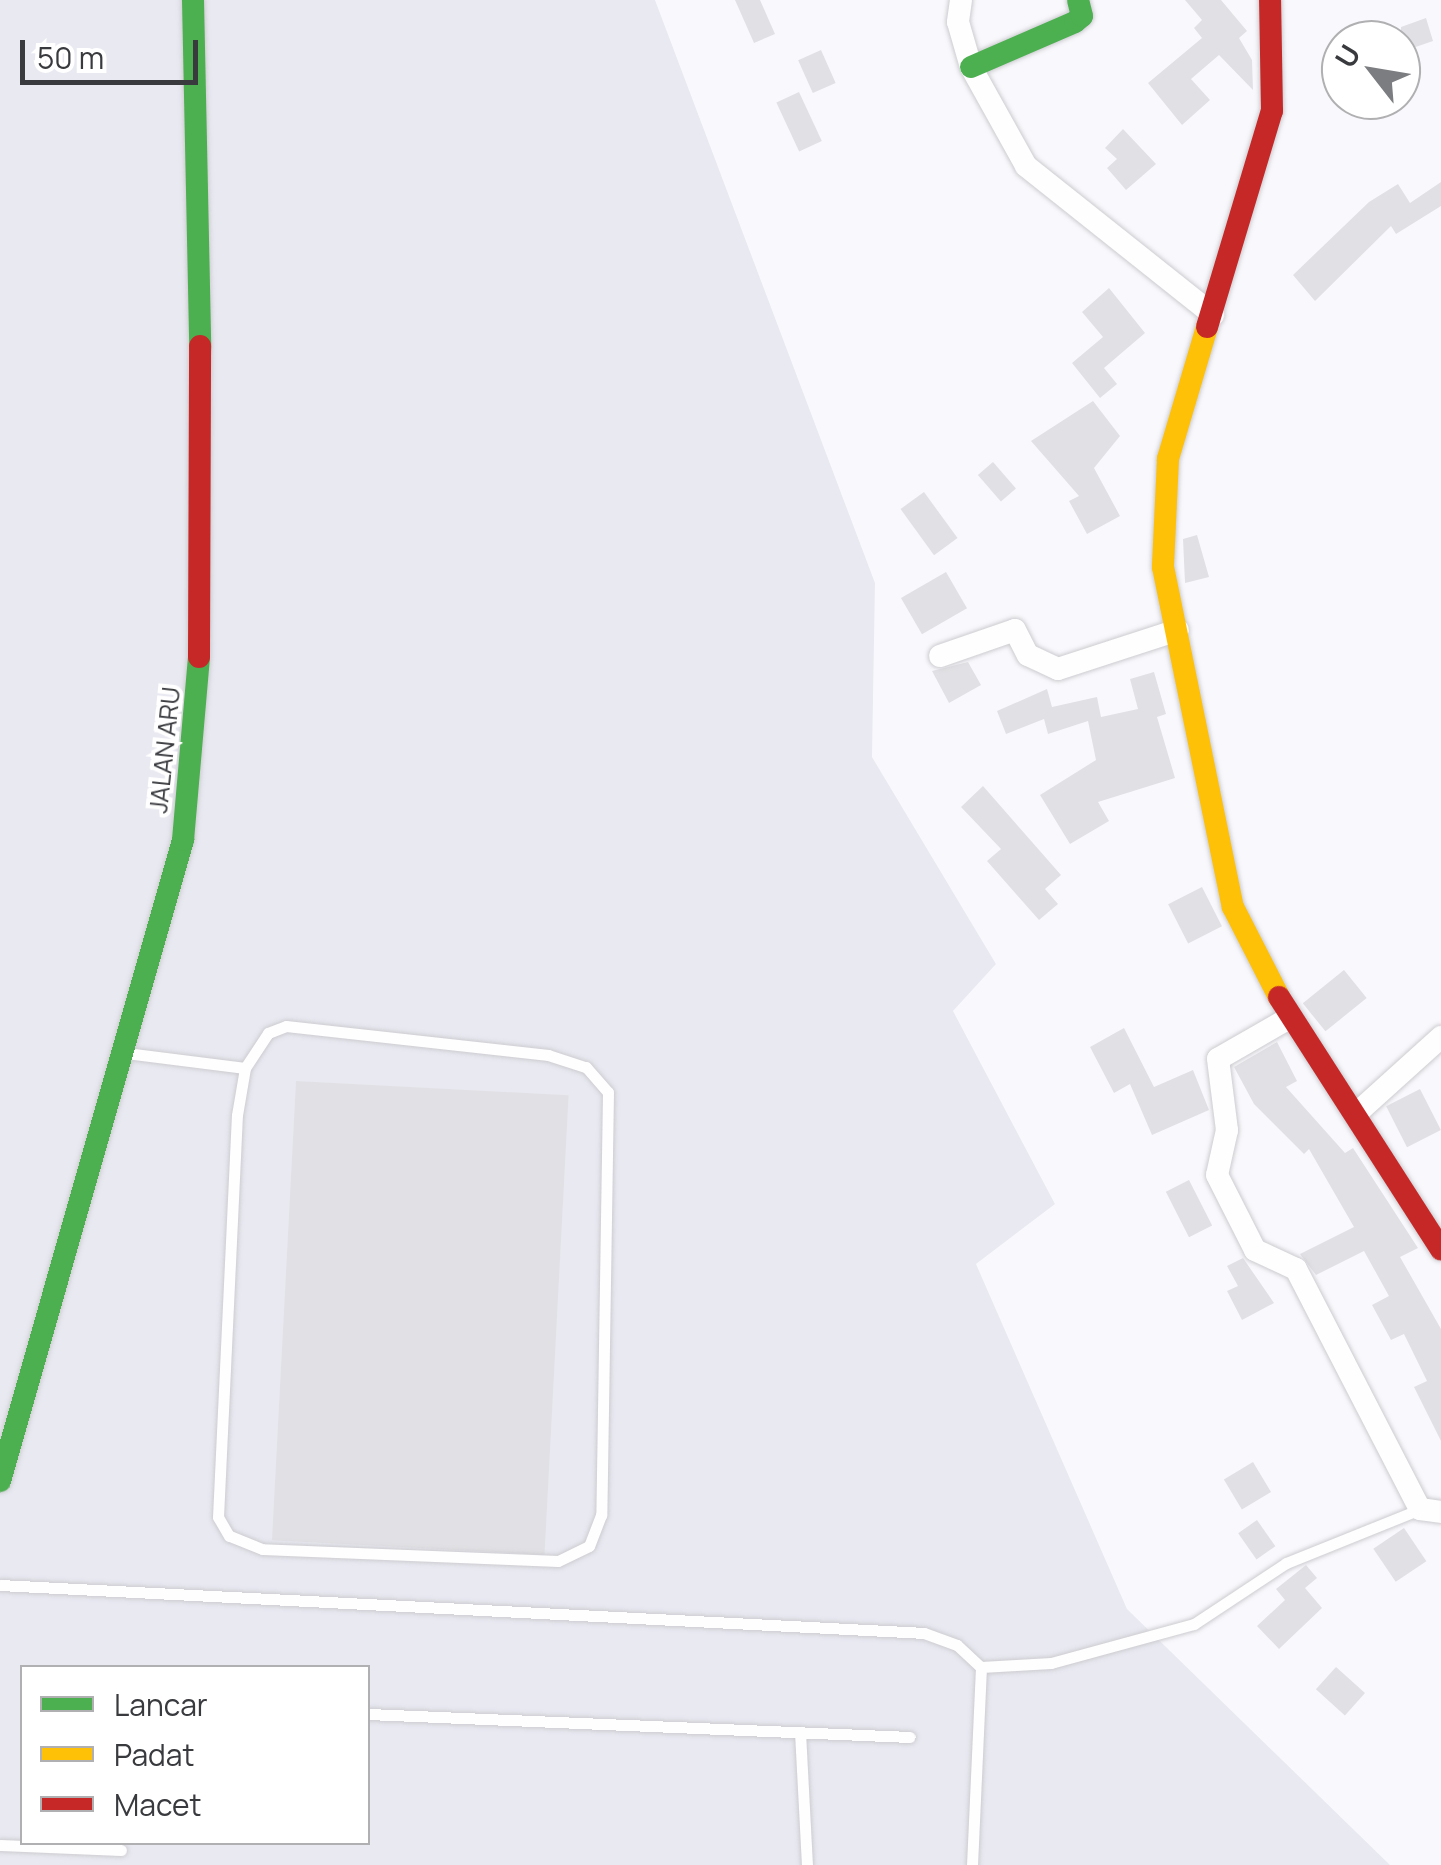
<!DOCTYPE html>
<style>
body{margin:0}
#map{position:relative;width:1441px;height:1865px;overflow:hidden;background:#f9f9fd;font-family:Manrope,sans-serif}
div>[style]{position:absolute}
.built>*{inset:0;background:#e9e9f2}
.building>*{inset:0;background:#e1e1e5;transform-origin:0 0}
.roads{filter:drop-shadow(0 0 2px #ccccd0) drop-shadow(0 0 2px #ccccd0)}
.lane>*{height:11px;margin:-5.5px;padding:0 5.5px;transform-origin:5.5px;border-radius:5.5px;background:#fefeff}
.street>*{height:22px;margin:-11px;padding:0 11px;transform-origin:11px;border-radius:11px;background:#fefeff}
.fast>*{height:22px;margin:-11px;padding:0 11px;transform-origin:11px;border-radius:11px;background:#4caf50}
.slow>*{height:22px;margin:-11px;padding:0 11px;transform-origin:11px;border-radius:11px;background:#ffc107}
.jam>*{height:22px;margin:-11px;padding:0 11px;transform-origin:11px;border-radius:11px;background:#c62828}
span{translate:-50% -50%;white-space:nowrap;text-align:center;line-height:1.15;-webkit-text-stroke:8px #fff;paint-order:stroke}
.street-label{font-size:25px;color:#393a3e}
.legend{position:absolute;left:20px;top:1665px;width:350px;height:180px;box-sizing:border-box;background:#fff;border:2px solid #b0b0b2;margin:0;padding:12px 18px;list-style:none;font-size:30px;color:#393a3e}
.legend li{display:flex;align-items:center;gap:20px;height:50px}
.legend b{width:50px;border:2px solid #b0b0b2}
.north{position:absolute;left:1321px;top:20px;width:100px;height:100px;box-sizing:border-box;background:#fff;border:2px solid #b0b0b2;border-radius:50%;rotate:301deg;font-size:28px;font-weight:700;line-height:40px;text-align:center;color:#393a3e}
.north::after{content:'';display:block;margin:auto;width:35px;height:45px;background:#7c7d81;clip-path:polygon(50% 0,100% 100%,50% 72%,0 100%)}
.scale{position:absolute;left:20px;top:40px;width:178px;height:45px;box-sizing:border-box;border:5px solid #393a3e;border-top:0;padding-left:12px;font-size:30px;line-height:35px;white-space:nowrap;color:#393a3e;-webkit-text-stroke:8px #fff;paint-order:stroke}
</style>
<div id="map">
<div class="built">
<i style="clip-path:polygon(evenodd,0 0,655px 0,875px 583px,872px 757px,996px 964px,953px 1011px,1055px 1204px,976px 1264px,1127px 1609px,1390px 1865px,0 1865px,0 0,22px 1668px,368px 1668px,368px 1842px,22px 1842px,22px 1668px)"></i>
</div>
<div class="building">
<i style="clip-path:polygon(735px 0,760px 0,775px 34px,754px 43px)"></i>
<i style="clip-path:polygon(1185px 0,1221px 0,1247px 31px,1239px 38px,1252px 60px,1253px 90px,1219px 55px,1191px 79px,1210px 100px,1182px 125px,1148px 83px,1202px 38px,1194px 28px,1202px 20px)"></i>
<i style="clip-path:polygon(1426px 18px,1433px 41px,1401px 52px,1401px 27px)"></i>
<i style="left:821px;top:50px;width:36px;height:25px;rotate:66deg"></i>
<i style="left:799px;top:92px;width:54px;height:25px;rotate:65deg"></i>
<i style="clip-path:polygon(1123px 129px,1156px 164px,1126px 190px,1107px 168px,1117px 159px,1105px 148px)"></i>
<i style="clip-path:polygon(1441px 182px,1441px 206px,1396px 234px,1391px 226px,1315px 301px,1293px 275px,1369px 202px,1398px 184px,1410px 203px)"></i>
<i style="clip-path:polygon(1109px 288px,1145px 333px,1104px 368px,1117px 384px,1100px 398px,1072px 363px,1103px 337px,1082px 312px)"></i>
<i style="clip-path:polygon(1093px 401px,1120px 436px,1094px 468px,1120px 516px,1087px 534px,1069px 501px,1079px 496px,1031px 441px)"></i>
<i style="left:993px;top:462px;width:35px;height:20px;rotate:49deg"></i>
<i style="left:924px;top:492px;width:57px;height:29px;rotate:54deg"></i>
<i style="clip-path:polygon(1197px 535px,1209px 577px,1185px 583px,1183px 539px)"></i>
<i style="left:946px;top:572px;width:42px;height:52px;rotate:60deg"></i>
<i style="clip-path:polygon(968px 662px,981px 685px,949px 703px,932px 671px)"></i>
<i style="clip-path:polygon(1154px 672px,1166px 714px,1157px 717px,1175px 778px,1098px 802px,1109px 821px,1070px 844px,1040px 795px,1096px 760px,1088px 721px,1048px 734px,1044px 719px,1006px 734px,997px 711px,1047px 689px,1052px 707px,1097px 697px,1101px 717px,1138px 709px,1130px 679px)"></i>
<i style="clip-path:polygon(983px 786px,1061px 875px,1045px 889px,1058px 904px,1039px 920px,987px 861px,1001px 849px,961px 807px)"></i>
<i style="left:1202px;top:887px;width:44px;height:38px;rotate:63deg"></i>
<i style="left:1344px;top:970px;width:36px;height:53px;rotate:51deg"></i>
<i style="clip-path:polygon(1124px 1028px,1154px 1087px,1193px 1070px,1209px 1110px,1152px 1135px,1130px 1084px,1114px 1093px,1090px 1047px)"></i>
<i style="clip-path:polygon(1277px 1042px,1297px 1081px,1286px 1087px,1345px 1153px,1353px 1148px,1418px 1248px,1400px 1257px,1441px 1329px,1441px 1441px,1414px 1387px,1427px 1381px,1404px 1334px,1391px 1340px,1372px 1305px,1389px 1296px,1364px 1251px,1316px 1275px,1300px 1254px,1354px 1227px,1309px 1149px,1304px 1154px,1254px 1104px,1234px 1067px)"></i>
<i style="left:296px;top:1081px;width:273px;height:460px;rotate:3deg"></i>
<i style="left:1420px;top:1089px;width:46px;height:38px;rotate:63deg"></i>
<i style="left:1189px;top:1180px;width:51px;height:26px;rotate:63deg"></i>
<i style="clip-path:polygon(1243px 1258px,1274px 1303px,1242px 1320px,1227px 1291px,1238px 1286px,1227px 1266px)"></i>
<i style="left:1253px;top:1462px;width:35px;height:34px;rotate:59deg"></i>
<i style="left:1257px;top:1520px;width:32px;height:23px;rotate:55deg"></i>
<i style="left:1404px;top:1528px;width:40px;height:37px;rotate:56deg"></i>
<i style="clip-path:polygon(1306px 1565px,1317px 1578px,1305px 1588px,1322px 1608px,1279px 1649px,1257px 1626px,1285px 1600px,1276px 1589px)"></i>
<i style="left:1336px;top:1667px;width:39px;height:30px;rotate:42deg"></i>
</div>
<div class="roads">
<div class="lane">
<i style="left:286px;top:1026px;width:264px;rotate:6.3deg"></i>
<i style="left:548px;top:1055px;width:40px;rotate:18deg"></i>
<i style="left:586px;top:1067px;width:33px;rotate:49deg"></i>
<i style="left:608px;top:1092px;width:423px;rotate:90.9deg"></i>
<i style="left:601px;top:1515px;width:33px;rotate:111deg"></i>
<i style="left:589px;top:1546px;width:34px;rotate:154deg"></i>
<i style="left:558px;top:1561px;width:296px;rotate:-177.7deg"></i>
<i style="left:262px;top:1549px;width:35px;rotate:-158deg"></i>
<i style="left:229px;top:1536px;width:22px;rotate:-120deg"></i>
<i style="left:218px;top:1517px;width:402px;rotate:-87.3deg"></i>
<i style="left:237px;top:1115px;width:48px;rotate:-80.3deg"></i>
<i style="left:245px;top:1068px;width:42px;rotate:-56.7deg"></i>
<i style="left:268px;top:1033px;width:19px;rotate:-21deg"></i>
<i style="left:126px;top:1053px;width:120px;rotate:7.2deg"></i>
<i style="left:0;top:1585px;width:925px;rotate:2.97deg"></i>
<i style="left:924px;top:1633px;width:35px;rotate:20deg"></i>
<i style="left:957px;top:1645px;width:33px;rotate:43deg"></i>
<i style="left:981px;top:1667px;width:198px;rotate:92.6deg"></i>
<i style="left:981px;top:1667px;width:70px;rotate:-3.3deg"></i>
<i style="left:1051px;top:1663px;width:148px;rotate:-15.3deg"></i>
<i style="left:1194px;top:1624px;width:110px;rotate:-33.5deg"></i>
<i style="left:1286px;top:1563px;width:144px;rotate:-21.9deg"></i>
<i style="left:368px;top:1714px;width:542px;rotate:2.43deg"></i>
<i style="left:800px;top:1732px;width:133px;rotate:87deg"></i>
<i style="left:0;top:1845px;width:121px;rotate:2.4deg"></i>
</div>
<div class="street">
<i style="left:961px;top:0;width:22px;rotate:98deg"></i>
<i style="left:958px;top:22px;width:47px;rotate:73.9deg"></i>
<i style="left:971px;top:67px;width:113px;rotate:60.9deg"></i>
<i style="left:1026px;top:166px;width:239px;rotate:38.5deg"></i>
<i style="left:940px;top:656px;width:79px;rotate:-19.1deg"></i>
<i style="left:1015px;top:630px;width:28px;rotate:63deg"></i>
<i style="left:1028px;top:655px;width:33px;rotate:25deg"></i>
<i style="left:1058px;top:669px;width:126px;rotate:-18deg"></i>
<i style="left:1291px;top:1017px;width:84px;rotate:150.1deg"></i>
<i style="left:1218px;top:1059px;width:72px;rotate:82.8deg"></i>
<i style="left:1227px;top:1130px;width:46px;rotate:102.5deg"></i>
<i style="left:1217px;top:1175px;width:84px;rotate:63.1deg"></i>
<i style="left:1255px;top:1250px;width:45px;rotate:24.9deg"></i>
<i style="left:1296px;top:1269px;width:270px;rotate:62.7deg"></i>
<i style="left:1420px;top:1509px;width:21px;rotate:8deg"></i>
<i style="left:1358px;top:1112px;width:112px;rotate:-42.1deg"></i>
</div>
<div class="fast">
<i style="left:193px;top:0;width:346px;rotate:88.8deg"></i>
<i style="left:971px;top:67px;width:113px;rotate:-23.4deg"></i>
<i style="left:1075px;top:22px;width:9px;rotate:-41deg"></i>
<i style="left:1082px;top:16px;width:16px;rotate:-104deg"></i>
<i style="left:0;top:1481px;width:667px;rotate:-74.07deg"></i>
<i style="left:183px;top:840px;width:184px;rotate:-85deg"></i>
</div>
<div class="slow">
<i style="left:1207px;top:327px;width:138px;rotate:106.5deg"></i>
<i style="left:1168px;top:459px;width:108px;rotate:92.7deg"></i>
<i style="left:1163px;top:567px;width:347px;rotate:78.4deg"></i>
<i style="left:1233px;top:907px;width:101px;rotate:62.9deg"></i>
</div>
<div class="jam">
<i style="left:1207px;top:327px;width:226px;rotate:-73.3deg"></i>
<i style="left:1272px;top:111px;width:111px;rotate:-91deg"></i>
<i style="left:199px;top:657px;width:311px;rotate:-89.8deg"></i>
<i style="left:1279px;top:997px;width:300px;rotate:57.3deg"></i>
</div>
</div>
<div class="street-label">
<span style="left:165px;top:750px;rotate:-84deg">JALAN ARU</span>
</div>
<ul class="legend">
<li><b style="height:12px;background:#4caf50"></b>Lancar</li>
<li><b style="height:12px;background:#ffc107"></b>Padat</li>
<li><b style="height:12px;background:#c62828"></b>Macet</li>
</ul>
<div class="north">U</div>
<div class="scale">50 m</div>
</div>
